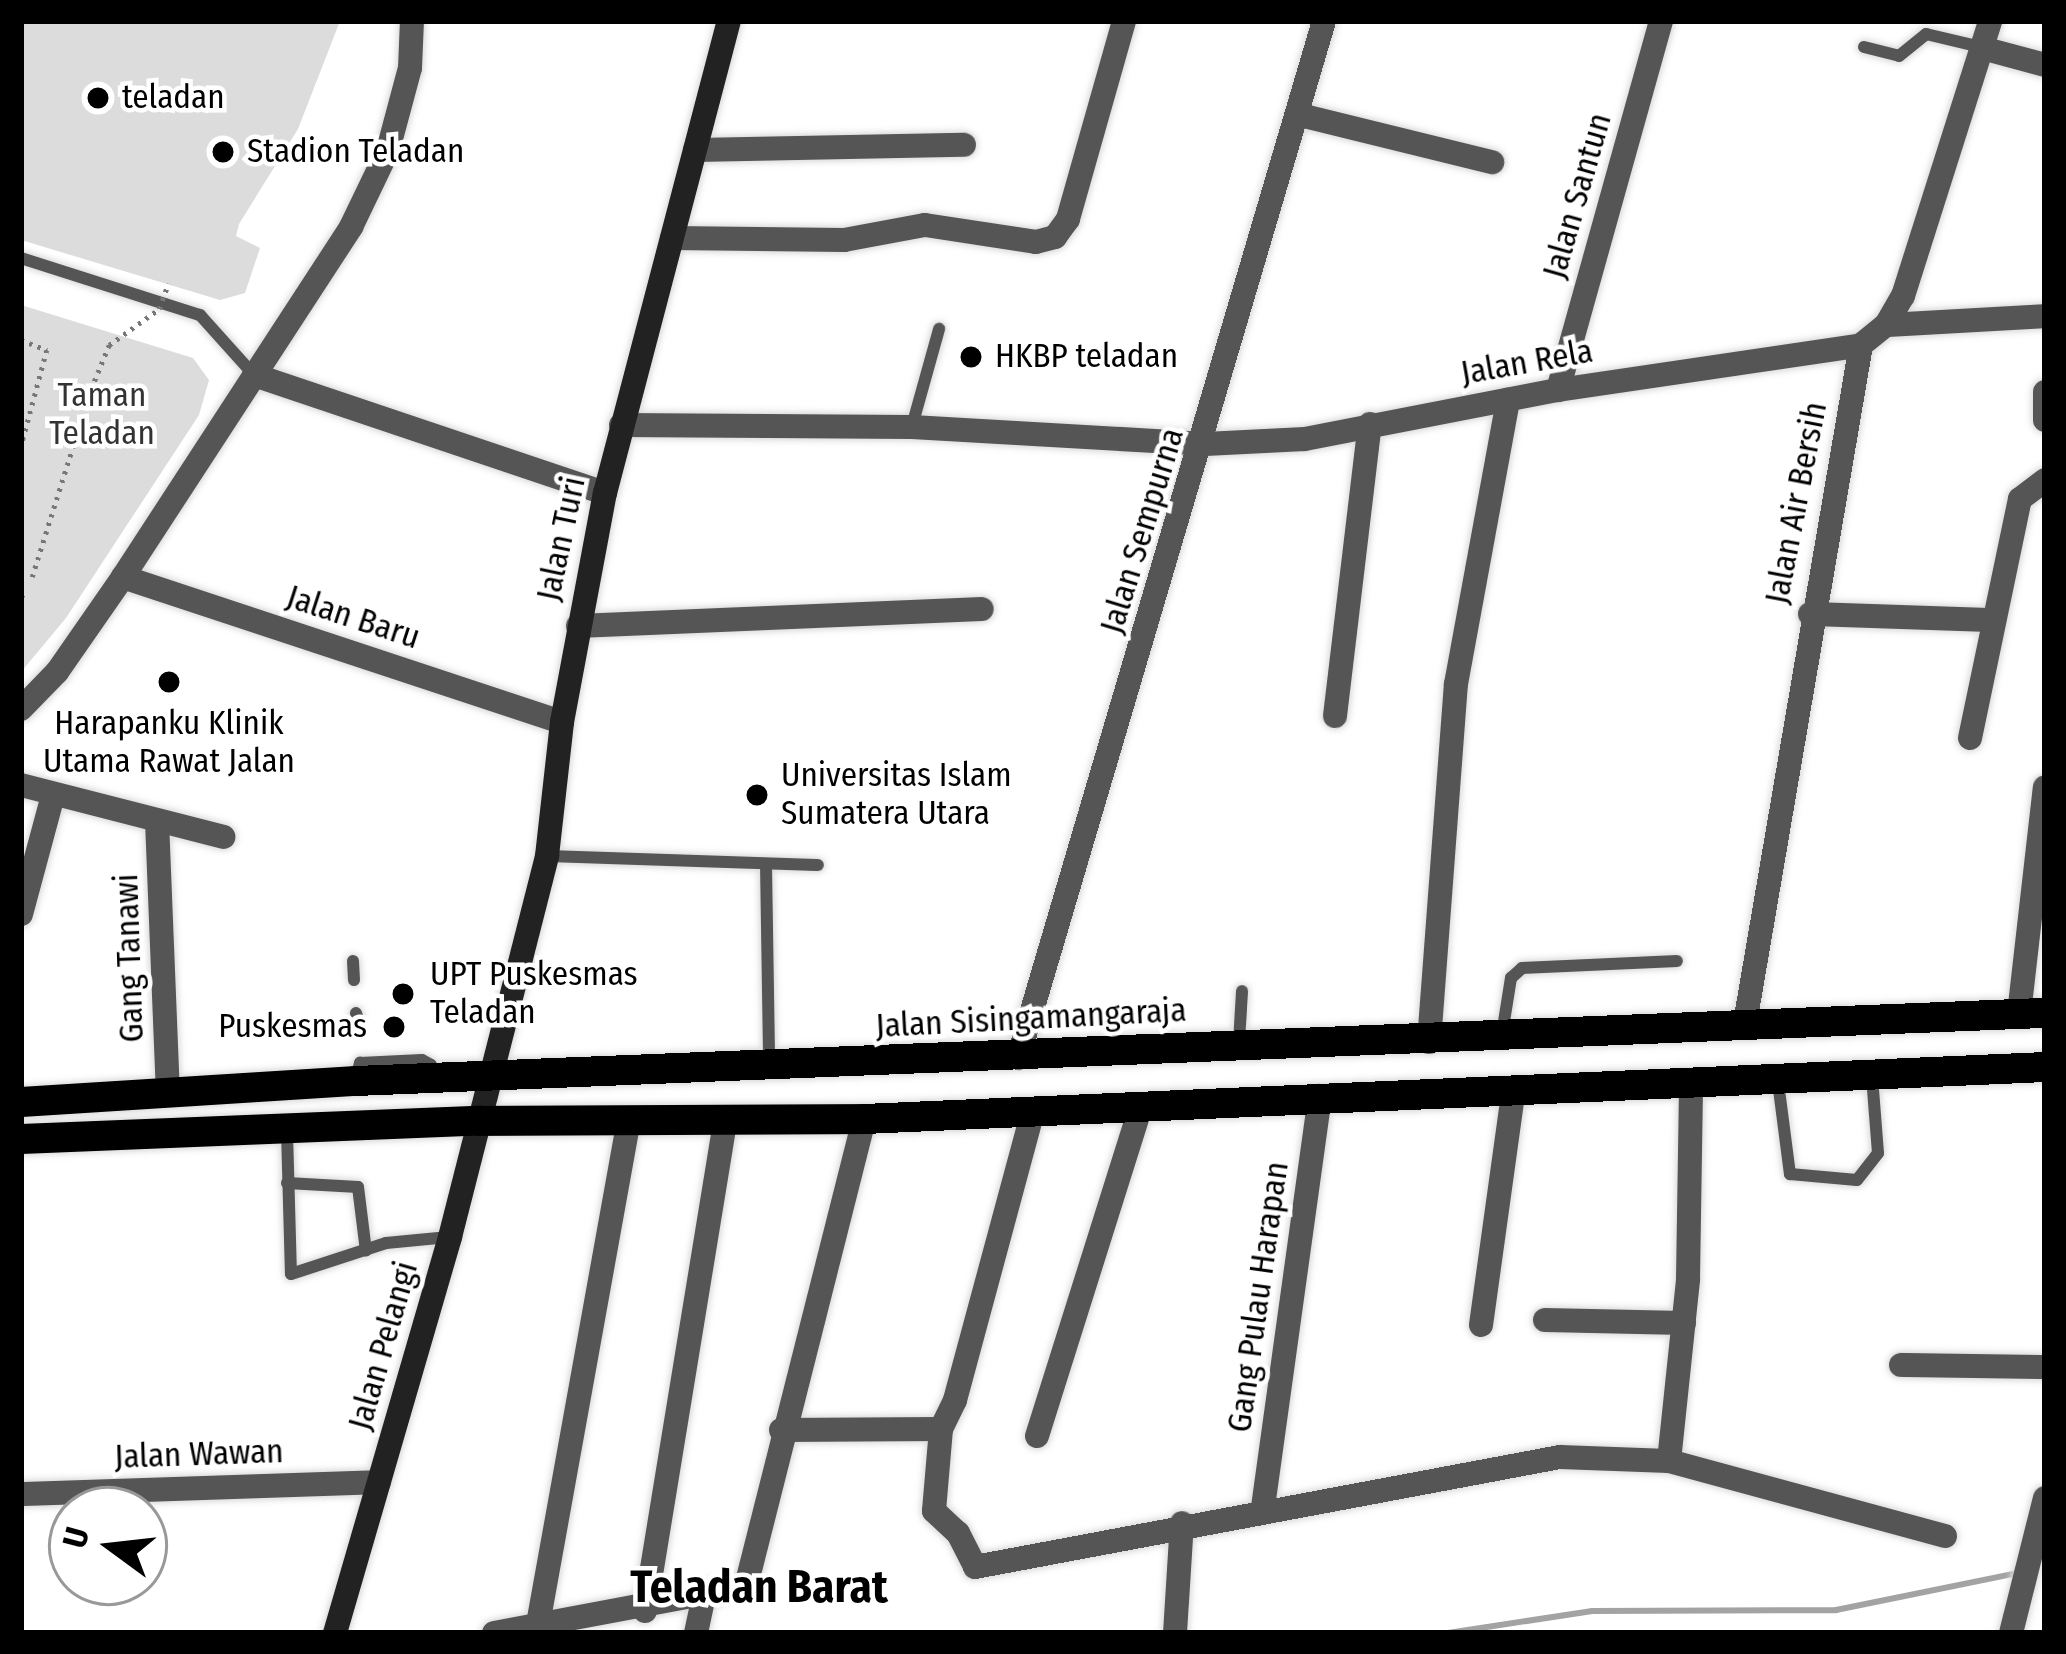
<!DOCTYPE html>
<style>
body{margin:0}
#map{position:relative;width:2066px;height:1654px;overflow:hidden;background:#fff;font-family:"Fira Sans Condensed",sans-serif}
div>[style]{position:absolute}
.green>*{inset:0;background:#dcdcdc}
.stream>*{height:6px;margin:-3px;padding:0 3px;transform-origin:3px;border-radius:3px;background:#a3a3a3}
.path>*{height:4.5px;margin-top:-2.25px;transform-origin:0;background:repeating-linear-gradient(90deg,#777 0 3px,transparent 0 9px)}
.roads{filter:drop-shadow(0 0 3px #dbdbdb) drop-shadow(0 0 3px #dbdbdb)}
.service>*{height:12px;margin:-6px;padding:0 6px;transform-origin:6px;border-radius:6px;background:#555}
.minor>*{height:24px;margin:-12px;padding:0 12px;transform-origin:12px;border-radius:12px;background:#555}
.tertiary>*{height:24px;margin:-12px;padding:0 12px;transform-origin:12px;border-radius:12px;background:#555}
.secondary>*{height:24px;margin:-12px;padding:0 12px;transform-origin:12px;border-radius:12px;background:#222}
.primary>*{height:30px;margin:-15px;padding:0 15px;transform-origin:15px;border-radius:15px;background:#000}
.path-bridge>*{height:4.5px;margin-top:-2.25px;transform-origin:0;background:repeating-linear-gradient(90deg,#777 0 3px,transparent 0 9px)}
.dots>*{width:33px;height:33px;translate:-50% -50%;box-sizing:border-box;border:6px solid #fff;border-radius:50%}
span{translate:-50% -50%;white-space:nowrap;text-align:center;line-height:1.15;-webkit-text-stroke:9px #fff;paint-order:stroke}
.poi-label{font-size:33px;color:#000}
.left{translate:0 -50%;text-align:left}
.right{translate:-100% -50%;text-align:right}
.street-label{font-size:33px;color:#000}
.park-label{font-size:33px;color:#333}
.district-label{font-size:45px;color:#000;font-weight:700}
.frame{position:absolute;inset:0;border:24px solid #000;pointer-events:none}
.north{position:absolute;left:48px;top:1486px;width:120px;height:120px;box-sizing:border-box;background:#fff;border:3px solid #999;border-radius:50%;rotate:285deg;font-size:33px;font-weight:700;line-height:48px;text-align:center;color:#000}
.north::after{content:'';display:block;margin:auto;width:42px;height:54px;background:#000;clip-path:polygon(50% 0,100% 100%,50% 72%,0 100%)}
</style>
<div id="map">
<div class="green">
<i style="clip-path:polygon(21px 21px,340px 21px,298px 129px,239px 224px,236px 236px,260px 248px,245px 293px,220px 300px,21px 240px)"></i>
<i style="clip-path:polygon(21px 305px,193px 358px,209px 380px,199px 415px,66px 618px,21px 672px)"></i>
</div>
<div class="stream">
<i style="left:1448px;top:1633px;width:146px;rotate:-8.7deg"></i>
<i style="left:1592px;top:1611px;width:244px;rotate:-0.2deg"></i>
<i style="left:1836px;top:1610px;width:186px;rotate:-11.5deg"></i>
</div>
<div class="path">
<i style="left:21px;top:340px;width:28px;rotate:21deg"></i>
<i style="left:47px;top:350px;width:100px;rotate:105deg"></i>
<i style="left:21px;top:514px;width:26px;rotate:90deg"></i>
<i style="left:32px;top:577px;width:140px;rotate:-72.6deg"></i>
<i style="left:21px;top:597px;width:8px;rotate:-50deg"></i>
</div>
<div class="roads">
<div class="service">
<i style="left:1864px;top:47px;width:36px;rotate:14deg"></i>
<i style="left:1899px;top:56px;width:35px;rotate:-39deg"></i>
<i style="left:1926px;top:34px;width:57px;rotate:13.3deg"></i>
<i style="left:21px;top:258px;width:188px;rotate:17.7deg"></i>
<i style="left:200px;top:315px;width:81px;rotate:48deg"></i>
<i style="left:912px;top:426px;width:101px;rotate:-74.4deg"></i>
<i style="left:547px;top:856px;width:271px;rotate:1.9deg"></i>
<i style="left:766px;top:864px;width:197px;rotate:89.1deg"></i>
<i style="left:353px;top:961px;width:19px;rotate:87deg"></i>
<i style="left:356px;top:1013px;width:3px;rotate:72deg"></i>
<i style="left:1502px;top:1034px;width:57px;rotate:-80.9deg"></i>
<i style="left:1511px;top:978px;width:15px;rotate:-42deg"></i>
<i style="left:1522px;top:968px;width:155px;rotate:-2.6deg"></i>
<i style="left:1239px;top:1042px;width:51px;rotate:-86.6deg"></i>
<i style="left:356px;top:1077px;width:15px;rotate:-74deg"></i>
<i style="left:360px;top:1063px;width:62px;rotate:-2.8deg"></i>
<i style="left:422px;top:1060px;width:10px;rotate:29deg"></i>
<i style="left:431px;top:1065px;width:11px;rotate:128deg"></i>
<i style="left:1778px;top:1082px;width:93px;rotate:82.6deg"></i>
<i style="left:1790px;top:1174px;width:67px;rotate:5.1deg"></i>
<i style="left:1857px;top:1180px;width:34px;rotate:-52deg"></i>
<i style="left:1878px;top:1153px;width:77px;rotate:-94.5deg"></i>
<i style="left:287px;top:1132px;width:142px;rotate:88.4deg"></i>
<i style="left:291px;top:1274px;width:100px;rotate:-18.1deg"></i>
<i style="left:386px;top:1243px;width:63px;rotate:-5.4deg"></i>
<i style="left:287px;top:1183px;width:71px;rotate:3.2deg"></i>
<i style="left:358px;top:1187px;width:64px;rotate:82.9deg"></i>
</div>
<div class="minor">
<i style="left:1982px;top:48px;width:65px;rotate:15.1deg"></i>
<i style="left:1300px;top:115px;width:198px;rotate:13.8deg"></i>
<i style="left:695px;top:150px;width:269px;rotate:-1.1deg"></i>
<i style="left:672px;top:238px;width:172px;rotate:0.7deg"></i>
<i style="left:844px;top:240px;width:82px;rotate:-10.5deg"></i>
<i style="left:925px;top:225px;width:112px;rotate:8.7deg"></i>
<i style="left:1036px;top:242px;width:20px;rotate:-15deg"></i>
<i style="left:1055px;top:237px;width:22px;rotate:-54deg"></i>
<i style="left:1068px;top:219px;width:206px;rotate:-74.2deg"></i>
<i style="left:1886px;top:325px;width:159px;rotate:-3.2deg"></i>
<i style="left:254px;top:375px;width:370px;rotate:18.6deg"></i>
<i style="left:1558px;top:390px;width:383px;rotate:-74.4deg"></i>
<i style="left:2045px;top:392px;width:28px;rotate:90deg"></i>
<i style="left:621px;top:425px;width:291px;rotate:0.4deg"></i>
<i style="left:912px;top:427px;width:293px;rotate:3.3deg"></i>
<i style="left:1205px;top:444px;width:100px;rotate:-2.9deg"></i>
<i style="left:1305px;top:439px;width:258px;rotate:-11deg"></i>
<i style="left:1558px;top:390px;width:306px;rotate:-8.4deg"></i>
<i style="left:123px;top:577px;width:462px;rotate:18.3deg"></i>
<i style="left:1810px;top:614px;width:182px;rotate:1.9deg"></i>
<i style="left:578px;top:626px;width:404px;rotate:-2.4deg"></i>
<i style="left:1335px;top:716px;width:294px;rotate:-83.2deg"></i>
<i style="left:1970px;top:738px;width:244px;rotate:-78.2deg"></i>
<i style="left:2020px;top:499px;width:31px;rotate:-37deg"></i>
<i style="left:21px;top:785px;width:209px;rotate:14.4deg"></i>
<i style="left:157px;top:821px;width:271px;rotate:87.7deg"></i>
<i style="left:21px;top:914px;width:123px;rotate:-74.9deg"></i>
<i style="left:2019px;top:1014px;width:228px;rotate:-83.5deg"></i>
<i style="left:1745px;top:1023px;width:688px;rotate:-80.29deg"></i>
<i style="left:1861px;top:345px;width:32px;rotate:-39deg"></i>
<i style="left:1886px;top:325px;width:34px;rotate:-60deg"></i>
<i style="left:1903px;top:296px;width:288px;rotate:-72.4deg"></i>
<i style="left:1429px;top:1042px;width:359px;rotate:-85.7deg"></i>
<i style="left:1456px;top:684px;width:289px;rotate:-79.6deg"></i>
<i style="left:1018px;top:1058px;width:1081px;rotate:-73.56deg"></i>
<i style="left:1545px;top:1320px;width:139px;rotate:1.2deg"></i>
<i style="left:1481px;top:1325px;width:239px;rotate:-82.1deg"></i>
<i style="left:1901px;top:1365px;width:144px;rotate:0.8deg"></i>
<i style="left:941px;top:1429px;width:82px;rotate:94.9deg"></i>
<i style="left:934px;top:1511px;width:33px;rotate:43deg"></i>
<i style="left:958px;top:1533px;width:38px;rotate:63deg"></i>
<i style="left:975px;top:1567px;width:595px;rotate:-10.65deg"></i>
<i style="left:1560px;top:1457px;width:109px;rotate:2.1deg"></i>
<i style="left:1669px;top:1461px;width:286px;rotate:15.2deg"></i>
<i style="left:781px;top:1430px;width:160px;rotate:-0.4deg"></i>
<i style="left:941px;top:1429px;width:32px;rotate:-64deg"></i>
<i style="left:955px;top:1400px;width:299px;rotate:-74.9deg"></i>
<i style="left:1037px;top:1436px;width:345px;rotate:-72.5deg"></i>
<i style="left:1669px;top:1461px;width:183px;rotate:-84deg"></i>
<i style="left:1688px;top:1279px;width:197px;rotate:-89.1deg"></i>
<i style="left:21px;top:1494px;width:358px;rotate:-1.9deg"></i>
<i style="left:1263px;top:1507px;width:415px;rotate:-82.1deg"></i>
<i style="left:645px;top:1611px;width:496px;rotate:-80.7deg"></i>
<i style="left:538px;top:1624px;width:507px;rotate:-79.78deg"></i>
<i style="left:494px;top:1633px;width:256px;rotate:-10.6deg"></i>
<i style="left:746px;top:1586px;width:482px;rotate:-75.8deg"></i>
<i style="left:696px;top:1633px;width:34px;rotate:-78deg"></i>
<i style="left:1175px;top:1633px;width:110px;rotate:-86.4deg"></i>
<i style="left:2011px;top:1633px;width:139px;rotate:-75.9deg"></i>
</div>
<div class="tertiary">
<i style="left:21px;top:709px;width:52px;rotate:-45.8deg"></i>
<i style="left:57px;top:672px;width:116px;rotate:-55.2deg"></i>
<i style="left:123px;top:577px;width:418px;rotate:-56.9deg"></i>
<i style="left:351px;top:227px;width:85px;rotate:-64.3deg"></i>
<i style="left:388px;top:150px;width:85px;rotate:-75deg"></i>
<i style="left:410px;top:68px;width:47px;rotate:-87.6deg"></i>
</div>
<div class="secondary">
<i style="left:335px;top:1633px;width:412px;rotate:-73.8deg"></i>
<i style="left:450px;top:1237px;width:393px;rotate:-75.7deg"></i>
<i style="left:547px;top:856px;width:135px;rotate:-83.6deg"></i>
<i style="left:562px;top:722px;width:233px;rotate:-79.4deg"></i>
<i style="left:605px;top:493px;width:488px;rotate:-75.3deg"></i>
</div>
<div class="primary">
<i style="left:21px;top:1102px;width:336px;rotate:-3.6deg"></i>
<i style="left:356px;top:1081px;width:1690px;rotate:-2.31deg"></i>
<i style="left:21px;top:1139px;width:458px;rotate:-2.3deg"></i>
<i style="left:479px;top:1121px;width:385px;rotate:-0.3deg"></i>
<i style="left:864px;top:1119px;width:1182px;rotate:-2.52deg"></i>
</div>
</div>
<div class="path-bridge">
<i style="left:84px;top:406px;width:66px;rotate:-67.7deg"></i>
<i style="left:109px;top:345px;width:62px;rotate:-35.8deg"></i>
<i style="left:159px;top:309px;width:27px;rotate:-70deg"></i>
</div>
<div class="dots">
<i style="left:98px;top:98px;background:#000"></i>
<i style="left:223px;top:152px;background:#000"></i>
<i style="left:971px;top:357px;background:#000"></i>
<i style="left:169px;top:682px;background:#000"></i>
<i style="left:757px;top:795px;background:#000"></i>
<i style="left:403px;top:994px;background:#000"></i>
<i style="left:394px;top:1027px;background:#000"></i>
</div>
<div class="poi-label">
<span class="left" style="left:122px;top:98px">teladan</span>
<span class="left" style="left:247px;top:152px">Stadion Teladan</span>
<span class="left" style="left:995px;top:357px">HKBP teladan</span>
<span style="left:169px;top:743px">Harapanku Klinik<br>Utama Rawat Jalan</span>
<span class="left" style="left:781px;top:795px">Universitas Islam<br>Sumatera Utara</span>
<span class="left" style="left:430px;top:994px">UPT Puskesmas<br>Teladan</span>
<span class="right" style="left:367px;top:1027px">Puskesmas</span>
</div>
<div class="street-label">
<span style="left:1578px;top:196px;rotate:-74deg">Jalan Santun</span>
<span style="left:1527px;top:363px;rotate:-10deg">Jalan Rela</span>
<span style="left:1797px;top:503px;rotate:-79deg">Jalan Air Bersih</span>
<span style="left:1143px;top:531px;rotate:-73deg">Jalan Sempurna</span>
<span style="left:562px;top:539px;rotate:-78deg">Jalan Turi</span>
<span style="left:353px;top:618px;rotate:18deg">Jalan Baru</span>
<span style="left:130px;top:958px;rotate:-92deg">Gang Tanawi</span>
<span style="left:1031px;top:1019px;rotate:-3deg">Jalan Sisingamangaraja</span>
<span style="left:1259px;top:1297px;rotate:-82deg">Gang Pulau Harapan</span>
<span style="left:384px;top:1346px;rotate:-74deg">Jalan Pelangi</span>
<span style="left:199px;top:1455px;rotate:-2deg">Jalan Wawan</span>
</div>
<div class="park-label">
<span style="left:102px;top:415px">Taman<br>Teladan</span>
</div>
<div class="district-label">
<span style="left:759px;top:1588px">Teladan Barat</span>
</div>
<div class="frame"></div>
<div class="north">U</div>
</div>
